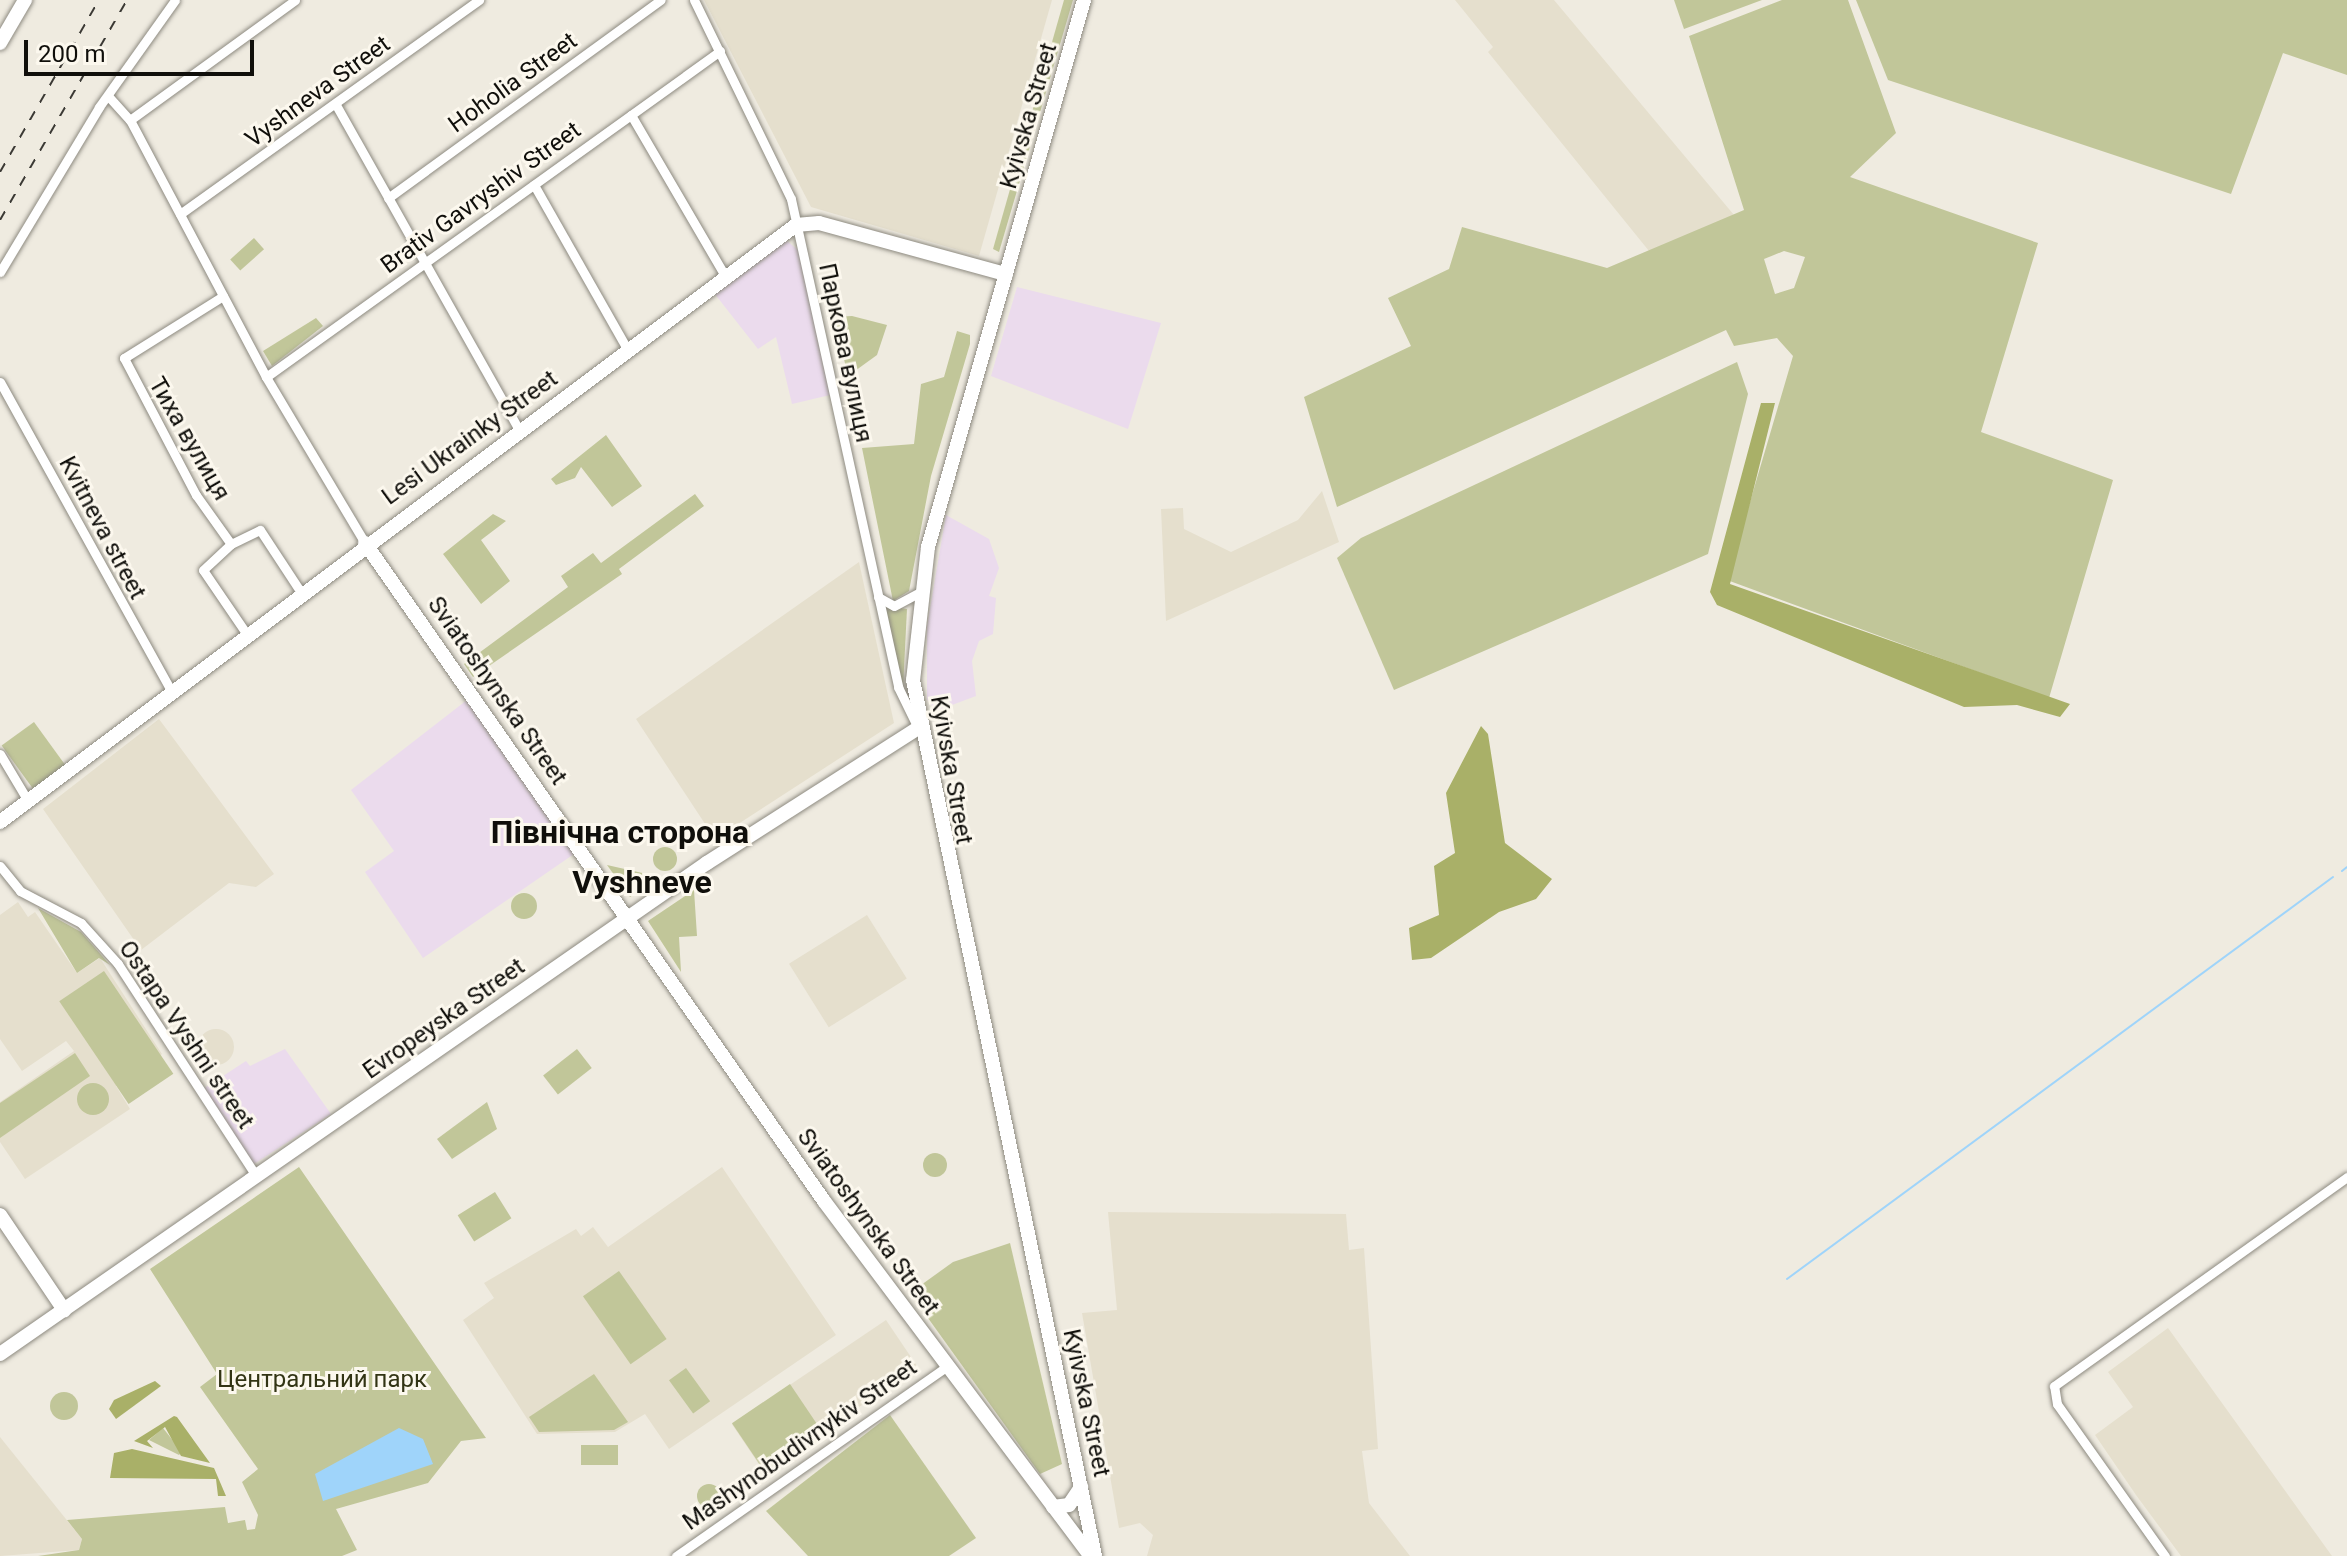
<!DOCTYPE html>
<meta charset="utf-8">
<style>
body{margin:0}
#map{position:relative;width:2347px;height:1556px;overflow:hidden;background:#efebe0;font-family:Roboto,sans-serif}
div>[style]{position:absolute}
.commercial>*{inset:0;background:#ebdbed}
.built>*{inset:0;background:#e5dfcd;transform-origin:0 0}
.round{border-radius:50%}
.green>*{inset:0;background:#c1c699;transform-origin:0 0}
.forest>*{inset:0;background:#a9b068}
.water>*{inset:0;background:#9fd4fa}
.stream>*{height:2px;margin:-1px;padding:0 1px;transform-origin:1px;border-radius:1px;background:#9fd4fa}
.roads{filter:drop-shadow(0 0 2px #8d8a80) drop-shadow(0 0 2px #8d8a80)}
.street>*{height:9px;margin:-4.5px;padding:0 4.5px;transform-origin:4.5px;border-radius:4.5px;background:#fff}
.secondary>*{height:14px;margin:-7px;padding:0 7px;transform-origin:7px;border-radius:7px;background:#fff}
.rail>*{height:2px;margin-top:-1px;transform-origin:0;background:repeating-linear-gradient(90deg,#3b3934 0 10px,transparent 0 20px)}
span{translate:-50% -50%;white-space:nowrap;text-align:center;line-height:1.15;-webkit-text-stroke:6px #fcf8ee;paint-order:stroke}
.street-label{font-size:24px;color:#100f0b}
.park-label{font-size:24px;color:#323414}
.district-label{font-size:32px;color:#100f0b;font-weight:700}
.scale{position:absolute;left:24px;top:40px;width:230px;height:36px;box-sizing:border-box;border:4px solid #100f0b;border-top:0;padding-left:10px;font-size:24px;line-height:28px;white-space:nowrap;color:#100f0b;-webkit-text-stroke:6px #fcf8ee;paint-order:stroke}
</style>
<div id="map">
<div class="commercial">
<i style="clip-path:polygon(786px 240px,799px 251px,830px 395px,792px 404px,776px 337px,758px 349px,714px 293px)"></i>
<i style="clip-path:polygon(1017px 287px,1161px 323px,1128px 429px,991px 376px)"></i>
<i style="clip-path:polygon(946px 515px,989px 539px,999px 568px,989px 596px,996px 598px,993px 634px,979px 641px,972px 661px,976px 696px,936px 711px,927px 699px,927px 626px)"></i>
<i style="clip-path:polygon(467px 700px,574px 854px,423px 958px,365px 872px,394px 851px,351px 790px)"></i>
<i style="clip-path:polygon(285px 1049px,331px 1114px,254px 1164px,203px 1089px,246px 1061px,250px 1066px)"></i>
</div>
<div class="built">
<i style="clip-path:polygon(704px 0,1052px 0,979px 256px,811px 207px)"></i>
<i style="clip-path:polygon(1455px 0,1554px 0,1734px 215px,1649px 251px,1488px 52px,1493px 47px)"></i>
<i style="clip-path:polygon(1322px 491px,1339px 542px,1166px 621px,1161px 509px,1183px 508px,1184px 529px,1231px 552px,1298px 520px)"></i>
<i style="clip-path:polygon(859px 562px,894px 723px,715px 839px,636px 719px)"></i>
<i style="clip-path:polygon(159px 719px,274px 874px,256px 887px,229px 883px,141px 950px,43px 809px)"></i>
<i style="clip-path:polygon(18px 902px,28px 917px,35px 912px,77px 973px,100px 958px,162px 1054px,116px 1086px,130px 1109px,25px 1179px,0 1142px,0 1102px,74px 1051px,66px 1041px,22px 1071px,0 1039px,0 915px)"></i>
<i style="left:867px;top:915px;width:75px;height:92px;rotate:58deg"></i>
<i class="round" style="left:198px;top:1029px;width:36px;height:36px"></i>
<i style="clip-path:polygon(722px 1167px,836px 1335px,669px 1449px,645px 1414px,615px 1432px,537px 1434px,463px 1320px,494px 1298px,484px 1283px,576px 1229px,581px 1236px,593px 1227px,608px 1247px)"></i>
<i style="clip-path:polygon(1108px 1212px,1346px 1214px,1349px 1250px,1364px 1248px,1378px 1449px,1362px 1451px,1369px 1503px,1410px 1556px,1147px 1556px,1153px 1535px,1140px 1523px,1119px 1528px,1082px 1313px,1117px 1310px)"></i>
<i style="left:886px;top:1320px;width:57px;height:186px;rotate:56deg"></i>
<i style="clip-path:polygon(2168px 1328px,2314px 1531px,2332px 1556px,2181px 1556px,2136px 1495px,2095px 1435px,2133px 1407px,2108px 1372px)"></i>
<i style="clip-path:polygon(0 1437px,82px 1539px,79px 1550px,0 1556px)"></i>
</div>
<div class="green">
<i style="clip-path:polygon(1064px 0,1073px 0,999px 252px,993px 249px)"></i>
<i style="clip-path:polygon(1674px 0,1762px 0,1684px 29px)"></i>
<i style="clip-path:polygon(evenodd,1782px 0,1848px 0,1896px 133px,1850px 177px,2038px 243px,1981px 432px,2113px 480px,2049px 698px,1727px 580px,1793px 356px,1777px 338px,1734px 346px,1726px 330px,1337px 507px,1304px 397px,1411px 346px,1388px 298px,1449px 269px,1462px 227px,1607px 268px,1744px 210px,1689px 36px,1782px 0,1784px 251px,1805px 257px,1794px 288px,1775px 294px,1764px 259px,1784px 251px)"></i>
<i style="clip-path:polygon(1856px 0,2347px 0,2347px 75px,2283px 53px,2231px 194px,1888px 80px)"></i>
<i style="left:254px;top:238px;width:15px;height:32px;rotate:48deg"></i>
<i style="clip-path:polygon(852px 316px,887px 325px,877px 355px,848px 376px,834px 317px)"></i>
<i style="clip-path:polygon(316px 318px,323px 326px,272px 366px,263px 351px)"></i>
<i style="clip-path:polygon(957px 331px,970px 335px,970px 344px,931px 476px,909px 591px,893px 601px,862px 448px,914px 444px,921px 384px,944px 377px)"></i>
<i style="clip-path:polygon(1737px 362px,1748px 394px,1708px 554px,1394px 690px,1337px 558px,1361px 538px)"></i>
<i style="clip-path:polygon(606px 435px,642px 486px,612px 507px,581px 467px,575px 478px,556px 485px,551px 479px)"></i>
<i style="clip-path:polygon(695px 494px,704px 506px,619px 569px,622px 574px,473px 677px,464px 664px,568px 587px,561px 576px,593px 553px,601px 563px)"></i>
<i style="clip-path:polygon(493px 514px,506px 521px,481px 540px,510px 581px,481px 604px,443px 554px)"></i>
<i style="clip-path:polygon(885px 606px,907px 609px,903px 688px)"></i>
<i style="left:34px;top:722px;width:53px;height:40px;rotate:54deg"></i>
<i class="round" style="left:653px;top:847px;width:24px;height:24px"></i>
<i style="clip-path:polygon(607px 865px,660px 877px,630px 897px)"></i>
<i style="clip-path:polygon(694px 890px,697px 936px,679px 937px,681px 972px,648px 921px)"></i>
<i class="round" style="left:511px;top:893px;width:26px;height:26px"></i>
<i style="clip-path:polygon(38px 908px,81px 932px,110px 965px,99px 958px,77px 973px)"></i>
<i style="left:104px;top:971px;width:124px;height:54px;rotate:56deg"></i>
<i style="left:577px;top:1049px;width:24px;height:43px;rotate:52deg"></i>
<i style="clip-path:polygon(75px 1053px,90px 1076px,0 1138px,0 1103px)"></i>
<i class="round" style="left:77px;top:1083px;width:32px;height:32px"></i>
<i style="clip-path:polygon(487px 1102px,497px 1129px,452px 1159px,437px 1139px)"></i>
<i class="round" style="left:923px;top:1153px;width:24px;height:24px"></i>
<i style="clip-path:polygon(299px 1167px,486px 1438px,461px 1441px,428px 1483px,336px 1509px,357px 1550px,342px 1556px,38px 1556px,79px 1550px,82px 1539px,67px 1520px,225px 1507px,228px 1523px,245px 1520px,247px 1530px,255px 1529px,258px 1515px,242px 1482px,258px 1469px,200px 1387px,217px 1374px,150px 1269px)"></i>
<i style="left:495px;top:1192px;width:31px;height:44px;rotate:58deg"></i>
<i style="clip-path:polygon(1010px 1243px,1062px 1464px,1040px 1474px,910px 1293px,953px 1262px)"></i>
<i style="left:619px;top:1271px;width:83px;height:44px;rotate:55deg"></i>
<i style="left:686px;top:1368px;width:41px;height:21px;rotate:54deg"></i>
<i style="clip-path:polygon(594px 1374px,628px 1422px,614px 1430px,539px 1432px,529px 1417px)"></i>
<i style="left:790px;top:1384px;width:63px;height:70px;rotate:56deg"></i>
<i class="round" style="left:50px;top:1392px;width:28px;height:28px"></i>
<i style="clip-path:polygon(890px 1415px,976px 1538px,949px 1556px,808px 1556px,766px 1511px)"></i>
<i style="clip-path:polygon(163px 1428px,182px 1452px,179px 1455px,149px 1440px)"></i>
<i style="left:581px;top:1445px;width:37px;height:20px"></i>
<i class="round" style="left:697px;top:1484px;width:24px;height:24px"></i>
</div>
<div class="forest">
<i style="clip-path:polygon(1761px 403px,1775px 403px,1730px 584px,2070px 704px,2060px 717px,2017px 705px,1964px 707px,1717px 605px,1710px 592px)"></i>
<i style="clip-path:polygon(1481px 726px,1488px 734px,1505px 843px,1552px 879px,1536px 899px,1499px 912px,1431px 958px,1412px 960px,1409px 928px,1439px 915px,1434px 866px,1455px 853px,1446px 793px)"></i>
<i style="clip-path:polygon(155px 1381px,161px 1386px,116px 1419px,109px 1409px,114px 1400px)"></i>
<i style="clip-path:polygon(174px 1416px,177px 1417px,210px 1463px,181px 1456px,165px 1427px,147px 1441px,153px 1448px,134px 1441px)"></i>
<i style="clip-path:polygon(132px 1449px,214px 1468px,226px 1496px,218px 1496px,216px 1479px,110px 1478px,114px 1453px)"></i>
</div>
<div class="water">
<i style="clip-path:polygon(399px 1428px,423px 1439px,433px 1464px,323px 1501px,315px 1474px)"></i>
</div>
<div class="stream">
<i style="left:2342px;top:871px;width:6px;rotate:-39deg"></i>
<i style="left:1787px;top:1279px;width:678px;rotate:-36.36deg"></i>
</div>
<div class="roads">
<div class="street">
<i style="left:694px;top:0;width:221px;rotate:64deg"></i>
<i style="left:791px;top:199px;width:500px;rotate:77.6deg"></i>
<i style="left:898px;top:687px;width:46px;rotate:64deg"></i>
<i style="left:109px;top:97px;width:31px;rotate:48deg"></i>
<i style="left:130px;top:120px;width:291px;rotate:62.1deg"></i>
<i style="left:266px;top:377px;width:193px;rotate:59.2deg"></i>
<i style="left:336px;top:105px;width:373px;rotate:60.6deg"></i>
<i style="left:631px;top:115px;width:186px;rotate:59.7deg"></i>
<i style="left:130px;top:120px;width:204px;rotate:-36deg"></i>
<i style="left:534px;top:185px;width:189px;rotate:60.4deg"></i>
<i style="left:388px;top:198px;width:337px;rotate:-36deg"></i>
<i style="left:180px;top:214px;width:368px;rotate:-35.6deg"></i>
<i style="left:0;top:272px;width:192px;rotate:-59deg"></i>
<i style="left:99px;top:107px;width:131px;rotate:-54.6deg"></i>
<i style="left:223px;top:296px;width:117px;rotate:147.9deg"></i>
<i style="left:124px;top:358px;width:155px;rotate:62.3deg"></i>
<i style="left:196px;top:495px;width:60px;rotate:54.5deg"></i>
<i style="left:266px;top:377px;width:559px;rotate:-35.68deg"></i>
<i style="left:0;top:382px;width:352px;rotate:61deg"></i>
<i style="left:878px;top:597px;width:18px;rotate:29deg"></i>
<i style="left:894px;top:606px;width:27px;rotate:-28deg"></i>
<i style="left:246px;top:633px;width:76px;rotate:-124.3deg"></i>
<i style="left:203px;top:570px;width:38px;rotate:-43deg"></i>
<i style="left:231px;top:544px;width:32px;rotate:-26deg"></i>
<i style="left:260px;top:530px;width:73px;rotate:56.7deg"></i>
<i style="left:0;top:754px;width:55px;rotate:59.2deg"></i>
<i style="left:0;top:866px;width:32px;rotate:51deg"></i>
<i style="left:20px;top:891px;width:69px;rotate:27.7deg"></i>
<i style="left:81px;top:923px;width:55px;rotate:47.9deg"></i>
<i style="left:118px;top:964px;width:253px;rotate:56.9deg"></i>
<i style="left:676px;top:1556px;width:331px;rotate:-35deg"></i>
<i style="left:2165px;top:1556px;width:186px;rotate:-125.4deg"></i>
<i style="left:2057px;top:1404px;width:18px;rotate:-99deg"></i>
<i style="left:2054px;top:1386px;width:360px;rotate:-35.5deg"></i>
</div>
<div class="secondary">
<i style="left:1084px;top:0;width:569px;rotate:105.92deg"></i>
<i style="left:928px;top:547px;width:134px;rotate:96.4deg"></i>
<i style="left:913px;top:680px;width:895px;rotate:78.26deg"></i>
<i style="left:0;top:43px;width:50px;rotate:-59.8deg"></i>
<i style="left:365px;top:543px;width:802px;rotate:55.1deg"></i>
<i style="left:824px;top:1201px;width:444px;rotate:53.1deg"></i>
<i style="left:0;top:822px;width:995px;rotate:-36.87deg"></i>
<i style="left:796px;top:225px;width:23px;rotate:-5deg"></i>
<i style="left:819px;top:223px;width:194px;rotate:15.3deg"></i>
<i style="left:0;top:1215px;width:115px;rotate:56deg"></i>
<i style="left:0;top:1354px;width:861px;rotate:-34.78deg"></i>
<i style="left:707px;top:863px;width:250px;rotate:-32.6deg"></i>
<i style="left:1053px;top:1507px;width:16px;rotate:-7deg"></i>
<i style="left:1069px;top:1505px;width:22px;rotate:-56deg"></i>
</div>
</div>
<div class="rail">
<i style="left:0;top:172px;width:198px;rotate:-60.1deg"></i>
<i style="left:0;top:220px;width:254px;rotate:-60deg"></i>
</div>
<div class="street-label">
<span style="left:513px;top:83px;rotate:-36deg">Hoholia Street</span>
<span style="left:318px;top:92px;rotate:-36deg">Vyshneva Street</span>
<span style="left:1029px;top:116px;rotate:-74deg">Kyivska Street</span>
<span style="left:481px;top:198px;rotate:-36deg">Brativ Gavryshiv Street</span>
<span style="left:845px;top:353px;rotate:78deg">Паркова вулиця</span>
<span style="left:470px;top:438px;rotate:-36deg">Lesi Ukrainky Street</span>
<span style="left:189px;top:439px;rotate:60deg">Тиха вулиця</span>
<span style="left:102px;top:528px;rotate:62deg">Kvitneva street</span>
<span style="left:497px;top:691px;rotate:55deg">Sviatoshynska Street</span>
<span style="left:951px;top:770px;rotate:80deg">Kyivska Street</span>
<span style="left:444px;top:1019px;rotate:-35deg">Evropeyska Street</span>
<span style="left:186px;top:1035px;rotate:56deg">Ostapa Vyshni street</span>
<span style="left:868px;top:1222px;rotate:54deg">Sviatoshynska Street</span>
<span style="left:1086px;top:1403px;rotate:78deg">Kyivska Street</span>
<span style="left:800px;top:1445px;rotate:-35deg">Mashynobudivnykiv Street</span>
</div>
<div class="park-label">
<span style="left:322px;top:1380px">Центральний парк</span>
</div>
<div class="district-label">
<span style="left:620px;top:832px">Північна сторона</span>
<span style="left:642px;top:882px">Vyshneve</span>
</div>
<div class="scale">200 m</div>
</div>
